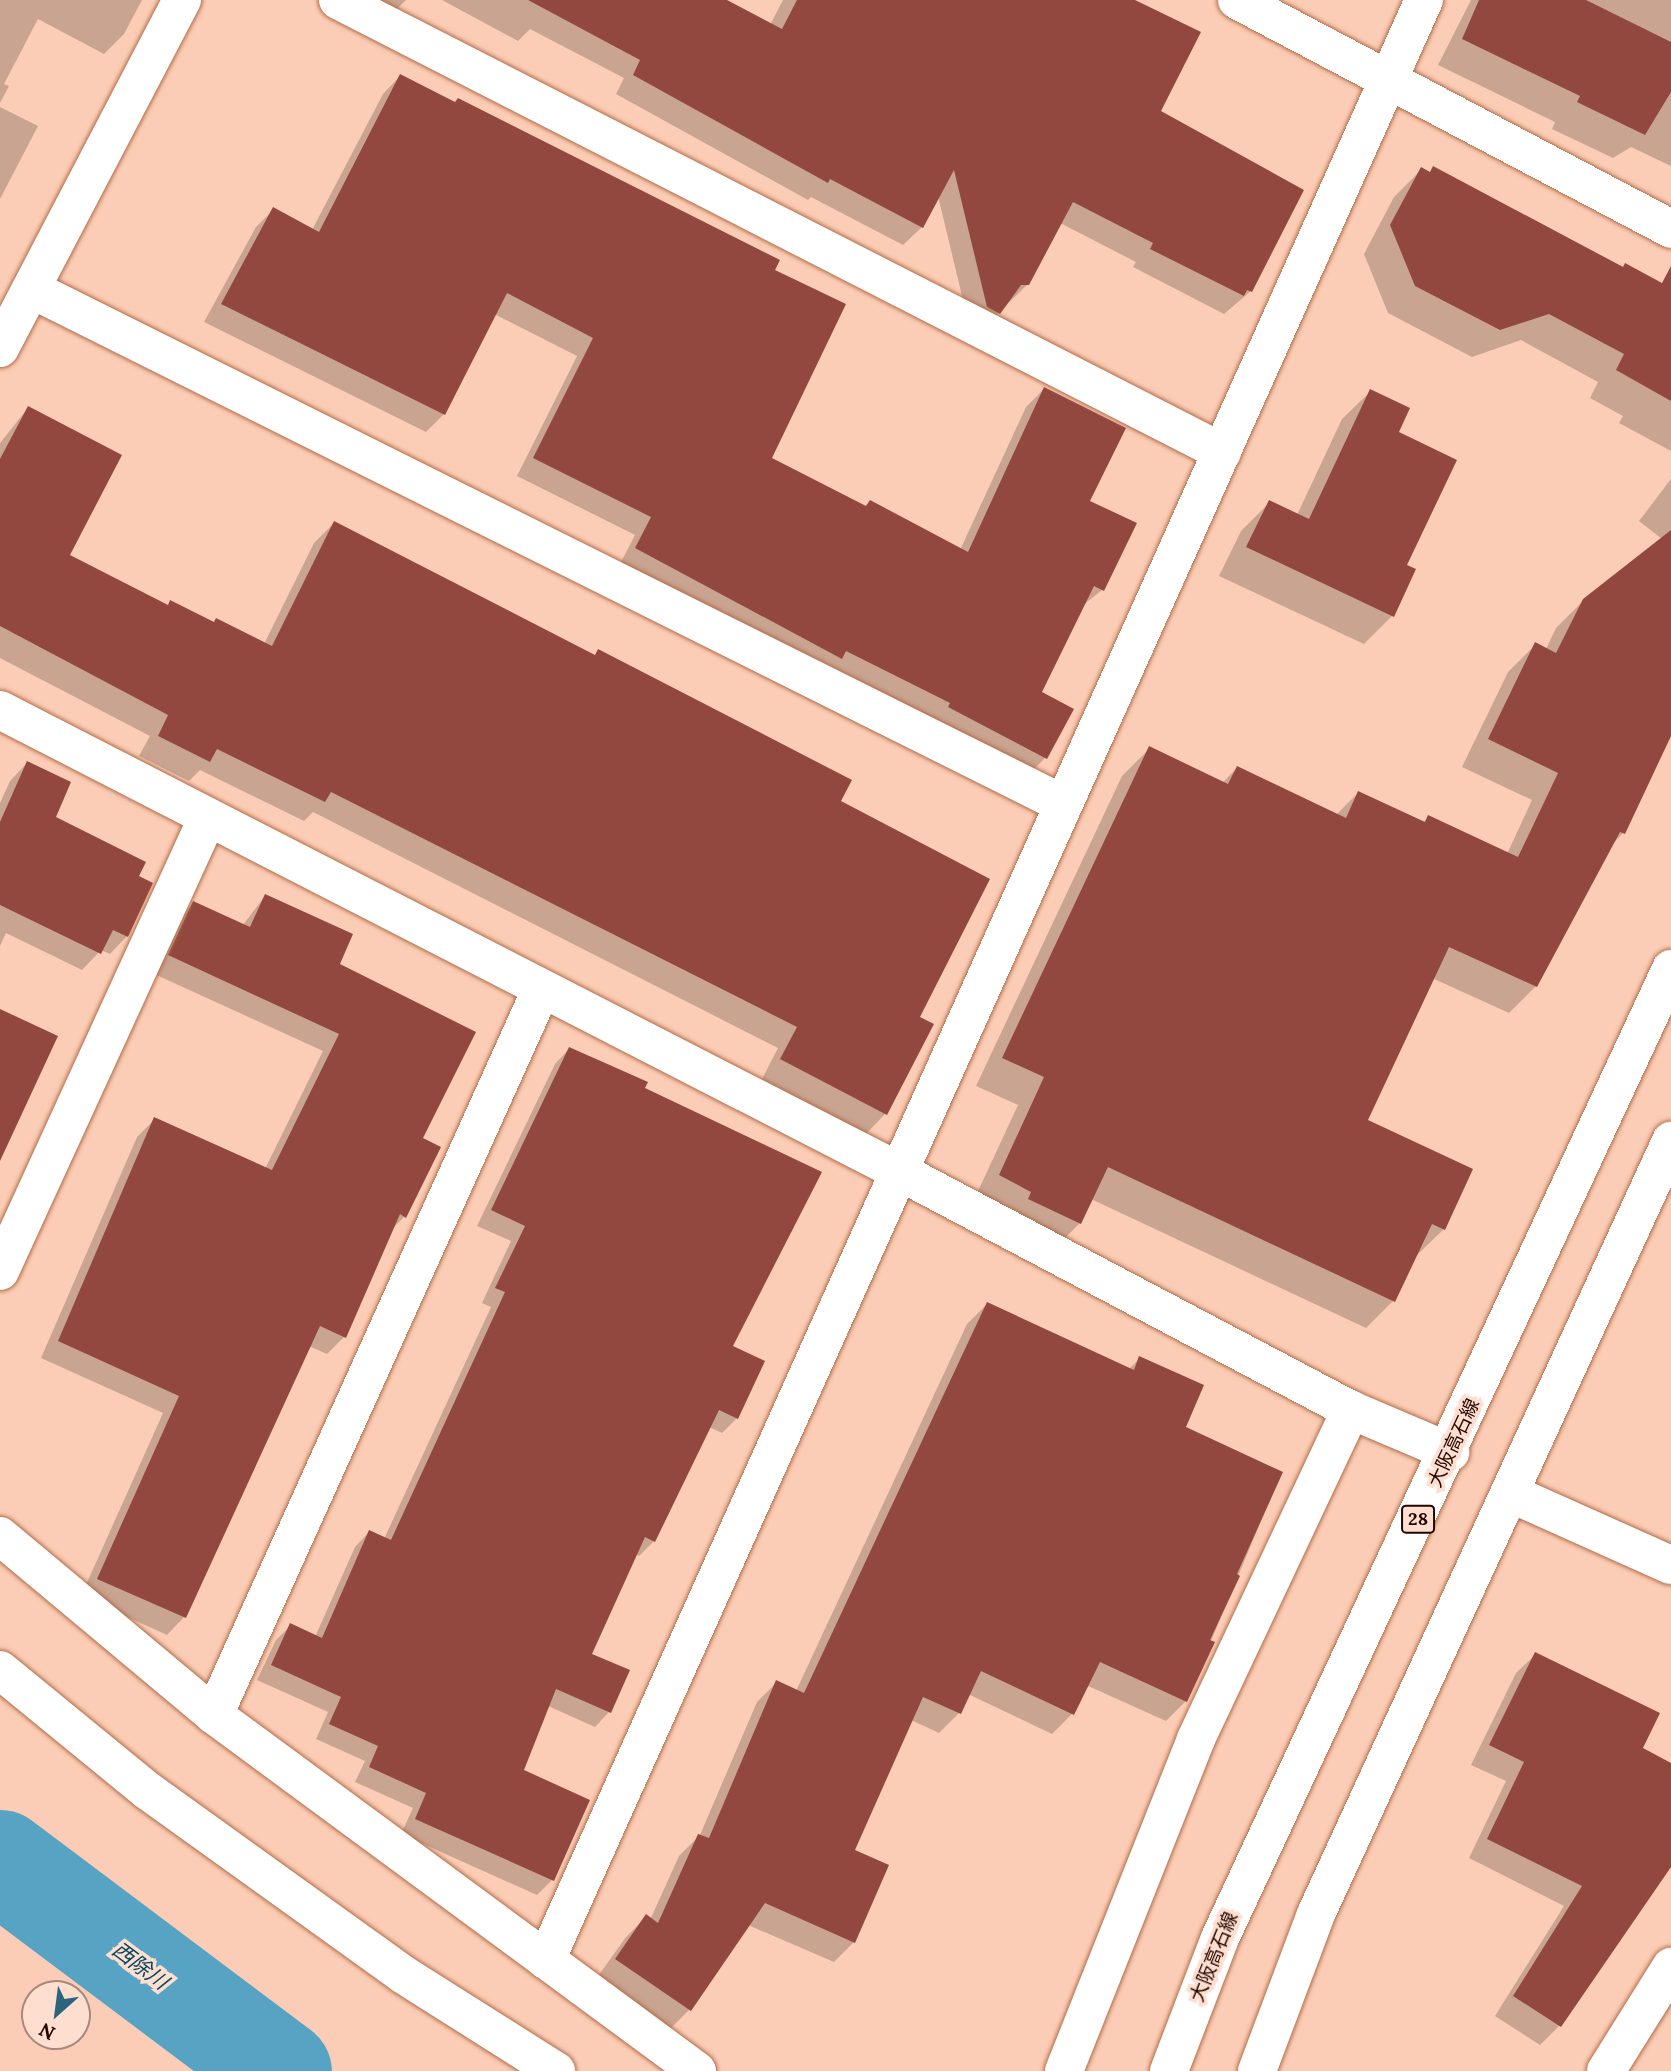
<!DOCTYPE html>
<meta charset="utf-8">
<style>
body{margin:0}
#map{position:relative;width:1671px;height:2071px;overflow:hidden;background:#fccdb6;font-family:Lora,"Noto Sans JP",serif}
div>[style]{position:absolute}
.shadow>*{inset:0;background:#0003}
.river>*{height:103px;margin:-51.5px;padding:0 51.5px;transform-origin:51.5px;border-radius:51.5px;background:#57a3c4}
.building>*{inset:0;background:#93483f}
.roads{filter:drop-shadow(0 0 2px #b26c47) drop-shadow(0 0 2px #b26c47)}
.street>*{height:38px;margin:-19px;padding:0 19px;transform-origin:19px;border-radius:19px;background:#fff}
.secondary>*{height:38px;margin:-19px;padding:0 19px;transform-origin:19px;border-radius:19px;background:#fff}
.primary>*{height:38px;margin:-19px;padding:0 19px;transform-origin:19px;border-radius:19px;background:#fff}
span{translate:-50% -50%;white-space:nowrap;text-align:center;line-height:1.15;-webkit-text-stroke:7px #fedece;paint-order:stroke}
.shield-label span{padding:2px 5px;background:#fedece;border:2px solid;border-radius:5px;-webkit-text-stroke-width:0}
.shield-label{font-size:18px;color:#210700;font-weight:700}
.street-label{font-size:19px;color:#210700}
.water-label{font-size:21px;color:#02475e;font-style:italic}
.north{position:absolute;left:21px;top:1980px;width:70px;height:70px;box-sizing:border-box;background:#fedece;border:2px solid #a6887c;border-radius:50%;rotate:208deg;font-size:19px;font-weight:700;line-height:28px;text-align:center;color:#210700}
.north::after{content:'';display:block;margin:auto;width:24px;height:32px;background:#2a657d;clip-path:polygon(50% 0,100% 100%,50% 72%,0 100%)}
</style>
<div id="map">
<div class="shadow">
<i style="clip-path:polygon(0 0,142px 0,124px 34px,104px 54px,38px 19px,4px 84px,9px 86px,0 103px)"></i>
<i style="clip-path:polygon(355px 0,406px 0,389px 17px)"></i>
<i style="clip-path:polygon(442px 0,722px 0,770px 25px,783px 0,1135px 0,1158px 112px,1251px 291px,1224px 314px,1133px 267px,1136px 262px,1060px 223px,1028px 284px,980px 331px,969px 325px,938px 196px,922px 227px,903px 245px,811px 197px,808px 200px,616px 94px,624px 78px,530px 29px,518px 41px)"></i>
<i style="clip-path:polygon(1471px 0,1671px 0,1671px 166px,1631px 147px,1613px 158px,1552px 129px,1555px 122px,1438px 65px)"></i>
<i style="clip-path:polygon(400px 76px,773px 271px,769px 459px,864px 507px,870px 502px,960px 550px,1026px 407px,1044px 389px,1088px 501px,1102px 590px,1082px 606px,1040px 692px,1045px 758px,1027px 776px,619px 566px,635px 535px,517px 476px,577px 356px,494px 314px,444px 414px,426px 432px,204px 322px,256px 227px,273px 210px,312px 230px,383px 94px)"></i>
<i style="clip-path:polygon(0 107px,38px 126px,0 199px)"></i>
<i style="clip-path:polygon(1434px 168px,1671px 292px,1671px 451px,1619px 423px,1623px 416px,1590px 398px,1598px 382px,1521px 340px,1472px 357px,1388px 313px,1364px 254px,1394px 197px,1421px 170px,1429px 173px)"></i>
<i style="clip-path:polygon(1371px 391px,1396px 433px,1405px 566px,1392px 616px,1364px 644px,1219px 576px,1241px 531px,1270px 502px,1297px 515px,1342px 419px)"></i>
<i style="clip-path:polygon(28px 408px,68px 556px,167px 606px,264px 644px,314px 543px,334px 523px,838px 802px,918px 1017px,885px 1114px,866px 1134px,762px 1079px,778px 1048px,313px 812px,304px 821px,200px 770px,189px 781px,139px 756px,150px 736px,0 658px,0 443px)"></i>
<i style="clip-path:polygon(1671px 479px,1671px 736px,1623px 833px,1610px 847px,1536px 986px,1509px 1013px,1432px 978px,1366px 1121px,1444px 1229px,1416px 1256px,1393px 1301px,1366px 1328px,1091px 1199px,1080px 1223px,1053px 1250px,973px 1202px,1018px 1105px,976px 1086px,1122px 776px,1149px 749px,1222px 783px,1237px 768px,1336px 815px,1358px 793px,1423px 823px,1428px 817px,1507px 854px,1532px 800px,1462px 767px,1508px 672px,1536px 644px,1546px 649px,1556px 628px,1584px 600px,1662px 539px,1639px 521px)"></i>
<i style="clip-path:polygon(27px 763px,53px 818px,137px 877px,127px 936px,110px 954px,101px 950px,82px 970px,6px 933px,0 946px,0 803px,10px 781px)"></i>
<i style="clip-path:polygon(265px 896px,338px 964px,421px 1139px,404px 1217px,391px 1230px,344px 1337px,327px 1354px,309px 1346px,184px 1617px,167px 1635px,81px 1596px,163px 1413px,41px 1358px,137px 1137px,155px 1119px,265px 1169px,323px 1051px,152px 973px,176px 920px,194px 903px,243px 925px)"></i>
<i style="clip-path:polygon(569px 1049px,642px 1089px,731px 1347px,737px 1418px,722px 1433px,709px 1427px,654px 1541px,639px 1556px,635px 1554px,589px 1655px,609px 1712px,595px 1727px,548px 1706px,521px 1771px,552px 1880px,537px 1895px,401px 1834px,413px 1808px,355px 1782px,365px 1761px,316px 1739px,328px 1712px,257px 1680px,276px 1640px,291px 1625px,315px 1637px,355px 1547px,369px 1532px,384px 1539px,491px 1307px,482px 1303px,511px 1241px,477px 1226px,555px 1064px)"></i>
<i style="clip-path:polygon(987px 1304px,1129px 1369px,1140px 1358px,1184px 1428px,1281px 1473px,1186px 1701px,1166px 1721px,1086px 1685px,1072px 1714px,1052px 1734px,968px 1694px,959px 1713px,939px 1733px,911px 1720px,852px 1851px,854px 1942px,834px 1962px,748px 1925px,689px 2010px,669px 2030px,596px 1979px,626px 1937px,646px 1917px,650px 1920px,679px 1856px,700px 1835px,757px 1702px,777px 1682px,796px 1691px,967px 1324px)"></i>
<i style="clip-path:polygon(1536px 1654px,1640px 1749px,1671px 1765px,1671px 1863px,1559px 2026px,1540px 2045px,1495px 2016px,1564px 1906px,1469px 1858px,1506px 1781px,1471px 1765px,1516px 1673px)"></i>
</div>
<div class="river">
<i style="left:0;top:1861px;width:350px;rotate:36.9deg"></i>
</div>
<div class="building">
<i style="clip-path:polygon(528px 0,727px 0,782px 29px,797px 0,1135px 0,1201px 32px,1161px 111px,1304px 190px,1252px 292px,1247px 290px,1244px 296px,1150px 249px,1153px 243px,1073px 202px,1029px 285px,1021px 285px,1000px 314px,987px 307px,954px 170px,923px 228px,830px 179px,828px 183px,633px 75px,640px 60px)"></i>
<i style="clip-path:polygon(1479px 0,1586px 0,1671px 42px,1671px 92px,1645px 135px,1577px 102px,1580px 96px,1462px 39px)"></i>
<i style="clip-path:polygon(400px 74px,455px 102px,458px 98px,780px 260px,775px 270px,846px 304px,772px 458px,866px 506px,870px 500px,968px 552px,1044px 387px,1126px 428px,1090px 501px,1137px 523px,1104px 591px,1094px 586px,1042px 692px,1074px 709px,1047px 759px,948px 707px,950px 703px,846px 651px,842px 659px,635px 548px,651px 517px,533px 458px,593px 338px,507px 293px,445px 415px,221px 304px,273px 207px,319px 232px)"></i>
<i style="clip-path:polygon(1433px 166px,1623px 267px,1625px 263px,1662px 283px,1671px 266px,1671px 401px,1616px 370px,1624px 354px,1549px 314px,1500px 330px,1415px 286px,1390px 225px,1421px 167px,1430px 172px)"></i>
<i style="clip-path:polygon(1370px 389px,1410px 408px,1399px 432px,1457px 460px,1407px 565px,1416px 569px,1394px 617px,1246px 547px,1269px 500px,1309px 519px)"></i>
<i style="clip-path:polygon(28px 406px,122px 455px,70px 555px,168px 605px,170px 600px,214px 622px,216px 618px,272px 646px,334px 521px,595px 655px,598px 649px,852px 780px,841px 801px,990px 879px,920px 1017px,934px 1024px,887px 1115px,780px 1059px,797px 1027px,331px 792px,325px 802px,217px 749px,210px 762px,158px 736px,168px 715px,0 626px,0 459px)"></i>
<i style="clip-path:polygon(1671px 530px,1671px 736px,1625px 834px,1620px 832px,1537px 987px,1449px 947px,1368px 1120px,1473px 1169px,1445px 1230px,1432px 1224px,1395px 1302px,1108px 1167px,1081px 1224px,1028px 1199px,1031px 1192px,999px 1175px,1044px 1077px,1002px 1058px,1149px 746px,1228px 784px,1237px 766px,1346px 818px,1358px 791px,1425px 822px,1428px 815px,1518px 857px,1558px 773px,1488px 739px,1535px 642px,1556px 653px,1583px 599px)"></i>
<i style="clip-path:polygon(27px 761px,71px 782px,56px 817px,146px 862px,139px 876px,153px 883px,128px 937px,113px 930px,101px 954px,0 905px,0 822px)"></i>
<i style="clip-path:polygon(265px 894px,353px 934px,340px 964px,476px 1032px,423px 1138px,441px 1147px,406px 1218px,400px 1214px,346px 1338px,320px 1326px,186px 1618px,97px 1579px,179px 1396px,58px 1341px,154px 1117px,272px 1170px,339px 1034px,168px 955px,193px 901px,250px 927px)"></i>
<i style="clip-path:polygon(0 1009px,58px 1036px,0 1161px)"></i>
<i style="clip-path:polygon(569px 1047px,648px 1082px,645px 1088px,822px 1172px,733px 1346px,765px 1361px,738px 1419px,719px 1410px,655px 1542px,645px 1537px,592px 1654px,630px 1670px,611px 1713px,556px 1689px,524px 1770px,590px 1800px,554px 1881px,415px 1819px,426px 1793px,369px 1767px,378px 1746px,329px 1724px,341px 1697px,271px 1665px,290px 1623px,322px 1638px,369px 1530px,391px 1540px,505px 1292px,495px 1288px,525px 1226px,491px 1210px)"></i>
<i style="clip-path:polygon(987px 1302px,1134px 1370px,1139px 1356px,1204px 1385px,1186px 1427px,1283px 1472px,1237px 1574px,1240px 1576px,1210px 1640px,1215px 1642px,1187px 1702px,1100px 1662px,1074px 1715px,981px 1671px,961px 1714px,923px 1697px,855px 1850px,889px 1865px,855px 1943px,765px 1903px,691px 2011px,615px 1959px,646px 1914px,658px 1923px,698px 1834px,709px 1838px,776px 1680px,804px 1693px)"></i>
<i style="clip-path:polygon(1535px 1652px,1660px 1713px,1643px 1748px,1671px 1763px,1671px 1867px,1561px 2027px,1513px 1996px,1582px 1886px,1487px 1839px,1524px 1762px,1489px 1745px)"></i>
</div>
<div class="roads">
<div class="street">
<i style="left:338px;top:0;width:993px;rotate:27.08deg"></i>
<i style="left:31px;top:289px;width:1151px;rotate:26.52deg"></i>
<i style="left:0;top:348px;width:393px;rotate:-62.4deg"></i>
<i style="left:0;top:710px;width:1014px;rotate:27.17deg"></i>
<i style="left:902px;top:1173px;width:508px;rotate:27.83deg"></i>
<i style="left:1351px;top:1410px;width:108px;rotate:23deg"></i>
<i style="left:0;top:1271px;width:498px;rotate:-65.4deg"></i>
<i style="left:1512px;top:1494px;width:174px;rotate:24.1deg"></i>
<i style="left:0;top:1536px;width:279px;rotate:39.9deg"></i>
<i style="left:214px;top:1715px;width:600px;rotate:36.39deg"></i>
<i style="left:214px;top:1715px;width:795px;rotate:-65.72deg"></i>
<i style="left:546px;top:1960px;width:2148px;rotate:-65.87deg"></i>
<i style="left:1064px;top:2071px;width:357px;rotate:-68.3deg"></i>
<i style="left:1196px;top:1739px;width:364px;rotate:-64.8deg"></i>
</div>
<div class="secondary">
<i style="left:1237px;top:0;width:491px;rotate:27.8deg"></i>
<i style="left:0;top:1670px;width:191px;rotate:39.3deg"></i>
<i style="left:148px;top:1791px;width:315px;rotate:35.7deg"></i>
<i style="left:404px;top:1975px;width:180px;rotate:32.3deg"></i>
<i style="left:1606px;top:2071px;width:123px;rotate:-58deg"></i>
</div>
<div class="primary">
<i style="left:1169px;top:2071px;width:142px;rotate:-69deg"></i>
<i style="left:1220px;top:1938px;width:1069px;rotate:-65.04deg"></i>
<i style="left:1257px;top:2071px;width:168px;rotate:-69.4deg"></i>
<i style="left:1316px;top:1914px;width:851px;rotate:-65.33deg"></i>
</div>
</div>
<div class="shield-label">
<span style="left:1418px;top:1519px">28</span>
</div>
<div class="street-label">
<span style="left:1454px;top:1443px;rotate:-65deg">大阪高石線</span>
<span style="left:1214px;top:1957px;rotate:-68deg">大阪高石線</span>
</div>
<div class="water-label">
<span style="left:140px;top:1966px;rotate:37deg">西除川</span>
</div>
<div class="north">N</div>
</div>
